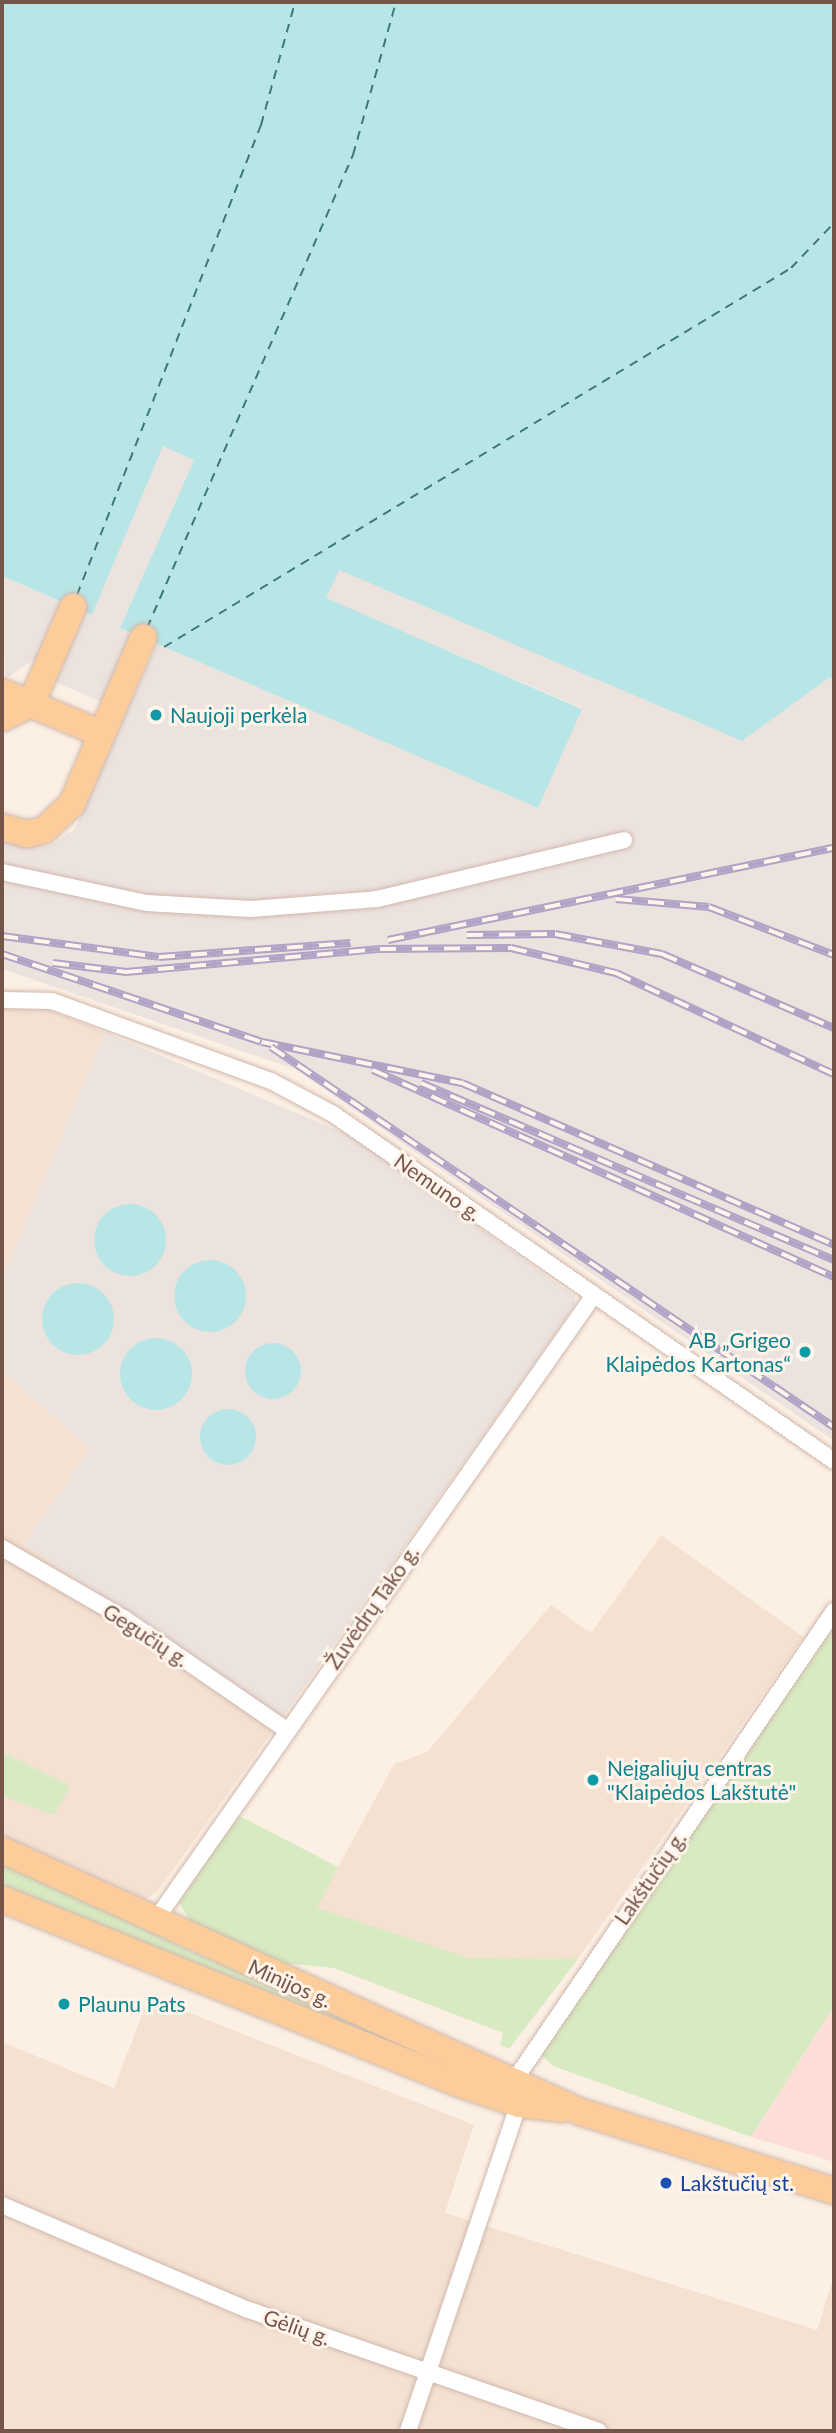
<!DOCTYPE html>
<meta charset="utf-8">
<style>
body{margin:0}
#map{position:relative;width:836px;height:2433px;overflow:hidden;background:#fcf0e4;font-family:Lato,sans-serif}
div>[style]{position:absolute}
.residential>*{inset:0;background:#f4e1d2}
.commercial>*{inset:0;background:#fdded7}
.industrial>*{inset:0;background:#ece3de}
.green>*{inset:0;background:#d7eac2}
.water>*{inset:0;background:#b8e5e6}
.round{border-radius:50%}
.ferry>*{height:2px;margin-top:-1px;transform-origin:0;background:repeating-linear-gradient(90deg,#3c787b 0 9px,transparent 0 16px)}
.roads{filter:drop-shadow(0 0 2px #d0b8ad) drop-shadow(0 0 2px #d0b8ad)}
.minor>*{height:16px;margin:-8px;padding:0 8px;transform-origin:8px;border-radius:8px;background:#fff}
.primary>*{height:26px;margin:-13px;padding:0 13px;transform-origin:13px;border-radius:13px;background:#fccd9b}
.rail>*{height:8px;margin-top:-4px;transform-origin:0;background:repeating-linear-gradient(90deg,#fff4ea 0 16px,#b1a2c6 0 32px);box-sizing:border-box;border-block:2px solid #b1a2c6}
.dots>*{width:19px;height:19px;translate:-50% -50%;box-sizing:border-box;border:4px solid #fff4ea;border-radius:50%}
span{translate:-50% -50%;white-space:nowrap;text-align:center;line-height:1.15;-webkit-text-stroke:6px #fff4ea;paint-order:stroke}
.culture-label{font-size:21px;color:#0d838f}
.left{translate:0 -50%;text-align:left}
.right{translate:-100% -50%;text-align:right}
.street-label{font-size:21px;color:#755449}
.transit-label{font-size:21px;color:#164399}
.frame{position:absolute;inset:0;border:4px solid #755449;pointer-events:none}
</style>
<div id="map">
<div class="residential">
<i style="clip-path:polygon(2px 992px,105px 1032px,2px 1280px)"></i>
<i style="clip-path:polygon(2px 1371px,90px 1449px,24px 1544px,282px 1718px,157px 1892px,145px 1900px,2px 1836px)"></i>
<i style="clip-path:polygon(661px 1535px,803px 1637px,578px 1959px,469px 1958px,316px 1908px,394px 1764px,427px 1752px,551px 1605px,591px 1633px)"></i>
<i style="clip-path:polygon(149px 1997px,474px 2125px,445px 2213px,817px 2330px,834px 2276px,834px 2431px,2px 2431px,2px 2042px,114px 2088px)"></i>
</div>
<div class="commercial">
<i style="clip-path:polygon(834px 2006px,834px 2162px,751px 2137px)"></i>
</div>
<div class="industrial">
<i style="clip-path:polygon(163px 445px,194px 460px,120px 628px,132px 634px,102px 702px,53px 681px,83px 612px,92px 615px)"></i>
<i style="clip-path:polygon(339px 569px,742px 741px,830px 677px,834px 682px,834px 1441px,295px 1069px,2px 969px,2px 837px,48px 846px,74px 830px,157px 644px,538px 808px,582px 708px,325px 598px)"></i>
<i style="clip-path:polygon(2px 576px,63px 603px,39px 656px,5px 679px)"></i>
<i style="clip-path:polygon(105px 1032px,349px 1135px,575px 1296px,575px 1306px,282px 1718px,24px 1544px,90px 1449px,2px 1371px,2px 1280px)"></i>
</div>
<div class="green">
<i style="clip-path:polygon(834px 1627px,834px 2006px,751px 2137px,553px 2066px,541px 2055px,545px 2043px)"></i>
<i style="clip-path:polygon(2px 1752px,70px 1786px,54px 1815px,2px 1796px)"></i>
<i style="clip-path:polygon(236px 1814px,338px 1867px,317px 1908px,469px 1958px,578px 1959px,509px 2049px,500px 2045px,503px 2033px,334px 1968px,282px 1963px,190px 1921px,179px 1902px)"></i>
<i style="clip-path:polygon(2px 1860px,188px 1950px,457px 2064px,455px 2069px,2px 1888px)"></i>
</div>
<div class="water">
<i style="clip-path:polygon(2px 2px,834px 2px,834px 682px,830px 677px,742px 741px,339px 570px,326px 598px,582px 709px,538px 808px,120px 628px,194px 460px,163px 446px,92px 615px,2px 576px)"></i>
<i class="round" style="left:94px;top:1204px;width:72px;height:72px"></i>
<i class="round" style="left:174px;top:1260px;width:72px;height:72px"></i>
<i class="round" style="left:42px;top:1283px;width:72px;height:72px"></i>
<i class="round" style="left:120px;top:1338px;width:72px;height:72px"></i>
<i class="round" style="left:245px;top:1343px;width:56px;height:56px"></i>
<i class="round" style="left:200px;top:1409px;width:56px;height:56px"></i>
</div>
<div class="ferry">
<i style="left:77px;top:595px;width:505px;rotate:-68.62deg"></i>
<i style="left:261px;top:125px;width:128px;rotate:-74.5deg"></i>
<i style="left:147px;top:628px;width:516px;rotate:-66.47deg"></i>
<i style="left:353px;top:155px;width:159px;rotate:-74.3deg"></i>
<i style="left:164px;top:647px;width:733px;rotate:-31.15deg"></i>
<i style="left:791px;top:268px;width:62px;rotate:-46.3deg"></i>
</div>
<div class="roads">
<div class="minor">
<i style="left:2px;top:872px;width:148px;rotate:12.1deg"></i>
<i style="left:147px;top:903px;width:104px;rotate:3.3deg"></i>
<i style="left:251px;top:909px;width:126px;rotate:-4.5deg"></i>
<i style="left:377px;top:899px;width:254px;rotate:-13.4deg"></i>
<i style="left:2px;top:1000px;width:50px;rotate:1.1deg"></i>
<i style="left:52px;top:1001px;width:233px;rotate:20.1deg"></i>
<i style="left:271px;top:1081px;width:70px;rotate:28deg"></i>
<i style="left:333px;top:1114px;width:609px;rotate:34.71deg"></i>
<i style="left:2px;top:1548px;width:142px;rotate:30deg"></i>
<i style="left:125px;top:1619px;width:194px;rotate:34.5deg"></i>
<i style="left:154px;top:1922px;width:766px;rotate:-54.94deg"></i>
<i style="left:516px;top:2078px;width:565px;rotate:-55.75deg"></i>
<i style="left:2px;top:2205px;width:265px;rotate:23.1deg"></i>
<i style="left:246px;top:2309px;width:373px;rotate:19.1deg"></i>
<i style="left:408px;top:2431px;width:345px;rotate:-71.3deg"></i>
</div>
<div class="primary">
<i style="left:2px;top:692px;width:108px;rotate:22.8deg"></i>
<i style="left:2px;top:718px;width:32px;rotate:-26deg"></i>
<i style="left:31px;top:704px;width:106px;rotate:-66.6deg"></i>
<i style="left:2px;top:827px;width:26px;rotate:16deg"></i>
<i style="left:27px;top:834px;width:17px;rotate:-13deg"></i>
<i style="left:44px;top:830px;width:38px;rotate:-43deg"></i>
<i style="left:72px;top:804px;width:181px;rotate:-66.8deg"></i>
<i style="left:2px;top:1850px;width:636px;rotate:24.35deg"></i>
<i style="left:581px;top:2112px;width:265px;rotate:17.3deg"></i>
<i style="left:2px;top:1899px;width:494px;rotate:22deg"></i>
<i style="left:460px;top:2084px;width:62px;rotate:18.7deg"></i>
<i style="left:519px;top:2104px;width:43px;rotate:6.6deg"></i>
</div>
</div>
<div class="rail">
<i style="left:616px;top:899px;width:93px;rotate:4.9deg"></i>
<i style="left:709px;top:907px;width:134px;rotate:21deg"></i>
<i style="left:467px;top:935px;width:88px;rotate:-0.7deg"></i>
<i style="left:555px;top:934px;width:109px;rotate:10.6deg"></i>
<i style="left:662px;top:954px;width:187px;rotate:23.3deg"></i>
<i style="left:2px;top:936px;width:158px;rotate:7.6deg"></i>
<i style="left:159px;top:957px;width:192px;rotate:-4.2deg"></i>
<i style="left:388px;top:940px;width:455px;rotate:-11.7deg"></i>
<i style="left:2px;top:954px;width:274px;rotate:18.7deg"></i>
<i style="left:262px;top:1042px;width:204px;rotate:11.6deg"></i>
<i style="left:462px;top:1083px;width:406px;rotate:23.5deg"></i>
<i style="left:53px;top:963px;width:74px;rotate:7deg"></i>
<i style="left:126px;top:972px;width:255px;rotate:-5.2deg"></i>
<i style="left:380px;top:949px;width:131px;rotate:-0.4deg"></i>
<i style="left:511px;top:948px;width:108px;rotate:13.4deg"></i>
<i style="left:616px;top:973px;width:240px;rotate:24.9deg"></i>
<i style="left:271px;top:1047px;width:679px;rotate:34.02deg"></i>
<i style="left:373px;top:1070px;width:505px;rotate:24.18deg"></i>
<i style="left:421px;top:1083px;width:449px;rotate:23.2deg"></i>
</div>
<div class="dots">
<i style="left:156px;top:715px;background:#0f9aa8"></i>
<i style="left:805px;top:1352px;background:#0f9aa8"></i>
<i style="left:593px;top:1780px;background:#0f9aa8"></i>
<i style="left:64px;top:2004px;background:#0f9aa8"></i>
<i style="left:666px;top:2183px;background:#1a4fb4"></i>
</div>
<div class="culture-label">
<span class="left" style="left:170px;top:715px">Naujoji perkėla</span>
<span class="right" style="left:791px;top:1352px">AB „Grigeo<br>Klaipėdos Kartonas“</span>
<span class="left" style="left:607px;top:1780px">Neįgaliųjų centras<br>"Klaipėdos Lakštutė"</span>
<span class="left" style="left:78px;top:2004px">Plaunu Pats</span>
</div>
<div class="street-label">
<span style="left:438px;top:1187px;rotate:35deg">Nemuno g.</span>
<span style="left:372px;top:1607px;rotate:-55deg">Žuvėdrų Tako g.</span>
<span style="left:146px;top:1635px;rotate:33deg">Gegučių g.</span>
<span style="left:650px;top:1878px;rotate:-55deg">Lakštučių g.</span>
<span style="left:290px;top:1983px;rotate:24deg">Minijos g.</span>
<span style="left:297px;top:2327px;rotate:19deg">Gėlių g.</span>
</div>
<div class="transit-label">
<span class="left" style="left:680px;top:2183px">Lakštučių st.</span>
</div>
<div class="frame"></div>
</div>
